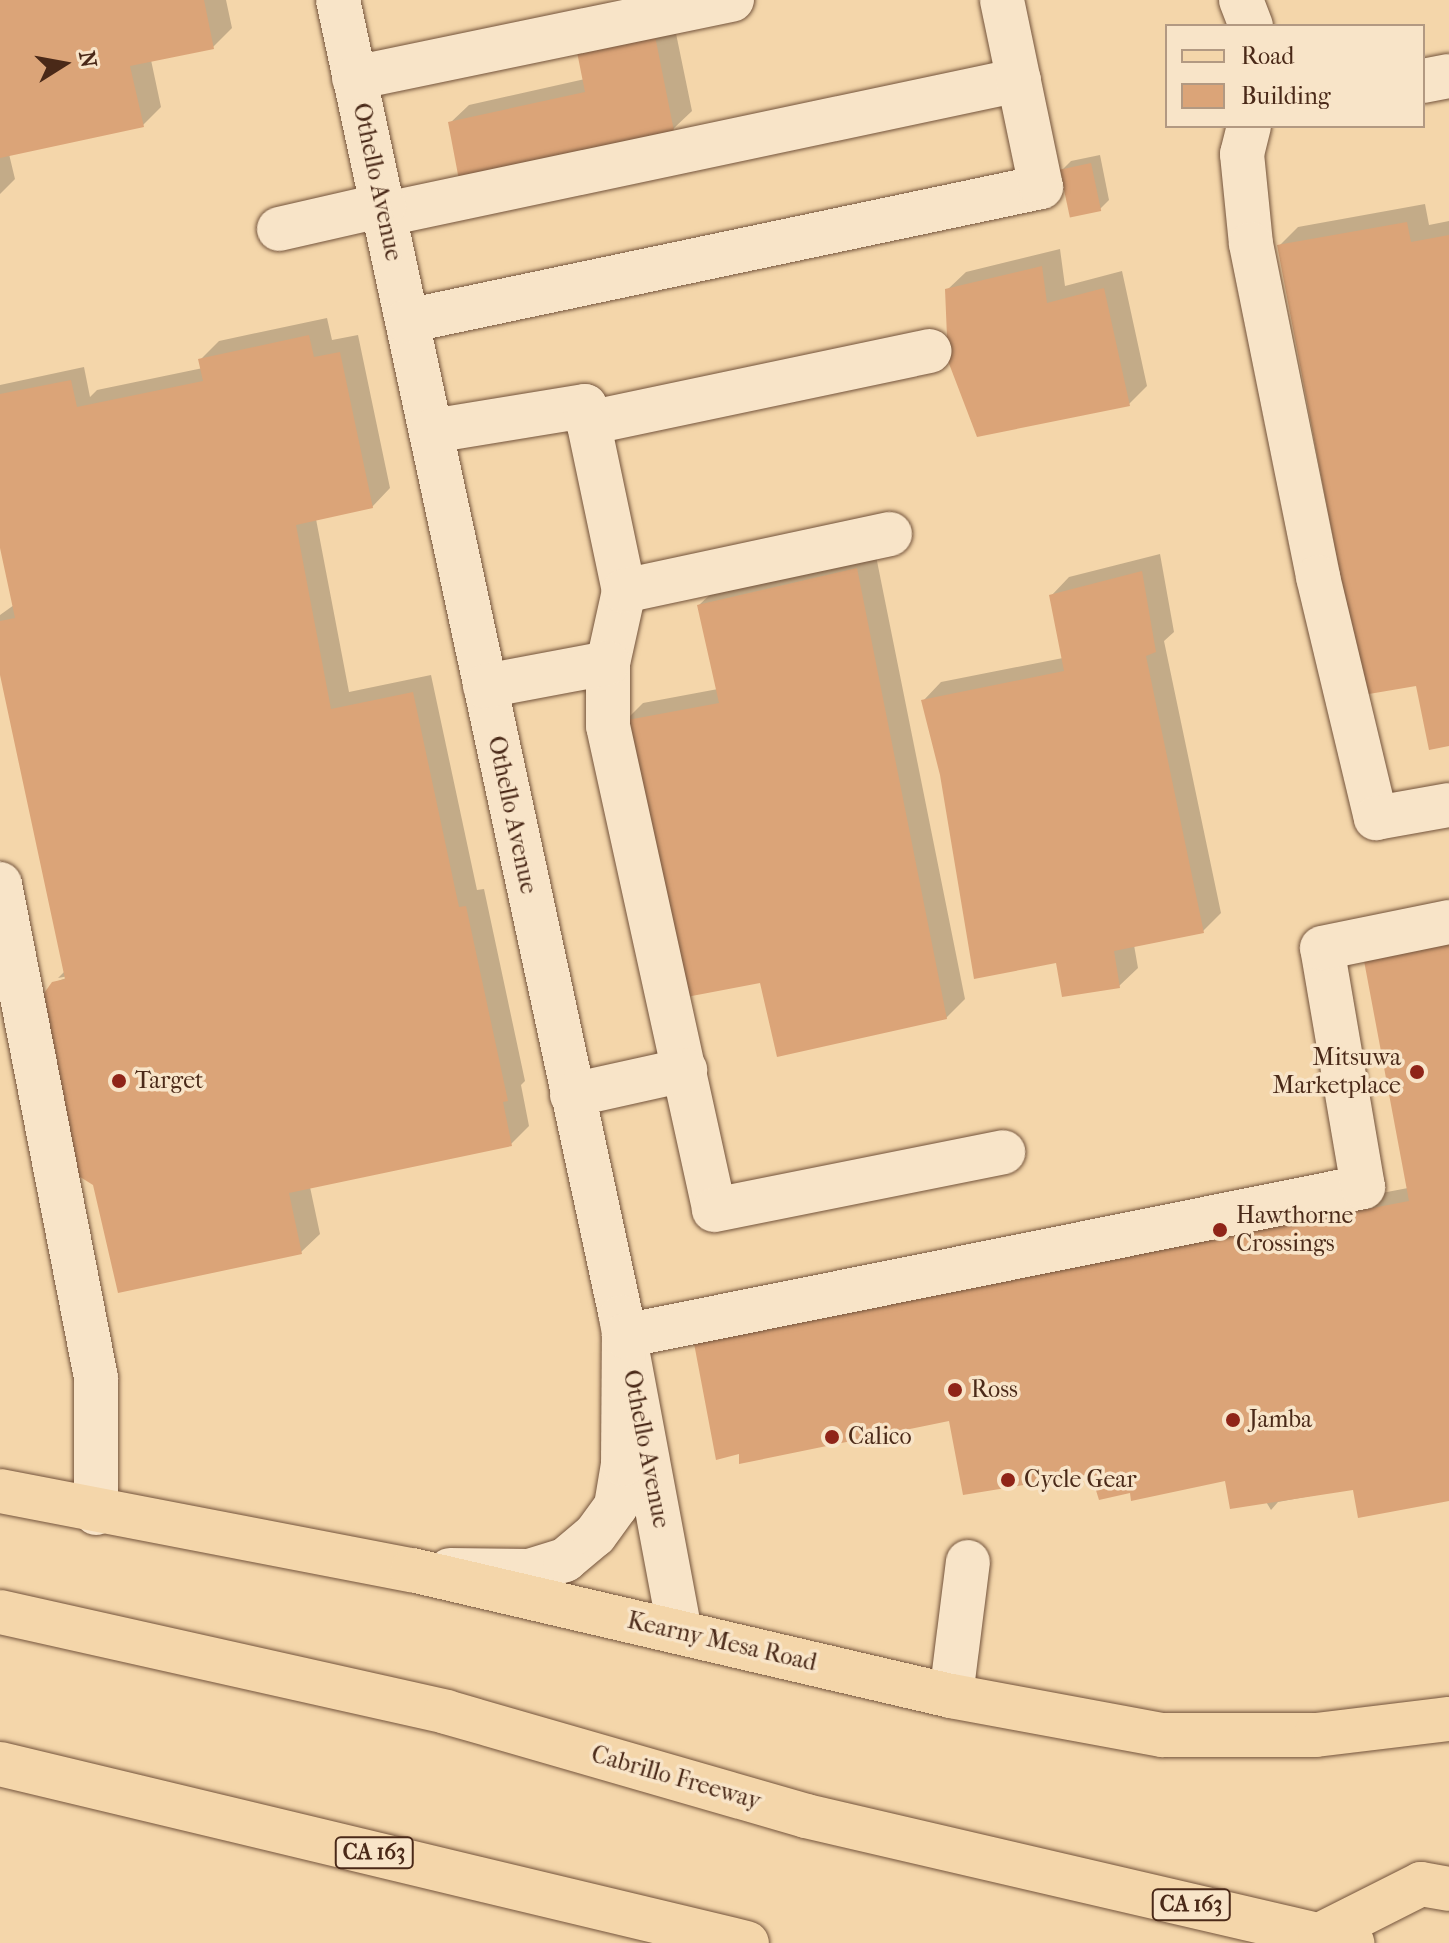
<!DOCTYPE html>
<style>
body{margin:0}
#map{position:relative;width:1449px;height:1943px;overflow:hidden;background:#f4d6aa;font-family:"IM FELL French Canon",serif}
div>[style]{position:absolute}
.shadow>*{inset:0;background:#0003}
.building>*{inset:0;background:#dba478;transform-origin:0 0}
.roads{filter:drop-shadow(0 0 2px #74543c) drop-shadow(0 0 2px #74543c)}
.minor>*{height:44px;margin:-22px;padding:0 22px;transform-origin:22px;border-radius:22px;background:#f8e4c8}
.major>*{height:44px;margin:-22px;padding:0 22px;transform-origin:22px;border-radius:22px;background:#f4d6aa}
.highway>*{height:44px;margin:-22px;padding:0 22px;transform-origin:22px;border-radius:22px;background:#f4d6aa}
.dots>*{width:22px;height:22px;translate:-50% -50%;box-sizing:border-box;border:4px solid #f8e4c8;border-radius:50%}
span{translate:-50% -50%;white-space:nowrap;text-align:center;line-height:1.15;-webkit-text-stroke:7px #f8e4c8;paint-order:stroke}
.shield-label span{padding:2px 6px;background:#f8e4c8;border:2px solid;border-radius:6px;-webkit-text-stroke-width:0}
.shield-label{font-size:22px;color:#4a2918;font-weight:700}
.street-label{font-size:24px;color:#4a2918}
.poi-label{font-size:24px;color:#4a2918}
.right{translate:-100% -50%;text-align:right}
.left{translate:0 -50%;text-align:left}
.legend{position:absolute;left:1165px;top:24px;width:260px;height:104px;box-sizing:border-box;background:#f8e4c8;border:2px solid #b29982;margin:0;padding:10px 14px;list-style:none;font-size:24px;color:#4a2918}
.legend li{display:flex;align-items:center;gap:16px;height:40px}
.legend b{width:40px;border:2px solid #b29982}
.north{position:absolute;left:24px;top:24px;width:80px;height:80px;-webkit-text-stroke:6px #f8e4c8;paint-order:stroke;rotate:79deg;font-size:22px;font-weight:700;line-height:32px;text-align:center;color:#4a2918}
.north::after{content:'';display:block;margin:auto;width:28px;height:36px;background:#4a2918;clip-path:polygon(50% 0,100% 100%,50% 72%,0 100%)}
</style>
<div id="map">
<div class="shadow">
<i style="clip-path:polygon(0 0,226px 0,232px 28px,213px 47px,151px 60px,161px 107px,143px 125px,9px 154px,15px 179px,0 194px)"></i>
<i style="clip-path:polygon(672px 14px,692px 111px,673px 129px,450px 123px,469px 105px,585px 79px)"></i>
<i style="clip-path:polygon(1100px 155px,1109px 200px,1100px 209px,1062px 170px,1071px 161px)"></i>
<i style="clip-path:polygon(1425px 204px,1429px 225px,1449px 221px,1449px 744px,1417px 684px,1280px 245px,1298px 227px)"></i>
<i style="clip-path:polygon(1060px 249px,1065px 286px,1122px 271px,1147px 386px,1129px 404px,947px 290px,966px 272px)"></i>
<i style="clip-path:polygon(327px 318px,332px 340px,358px 335px,390px 488px,372px 507px,316px 519px,349px 692px,431px 675px,477px 890px,484px 889px,525px 1081px,521px 1085px,529px 1126px,511px 1144px,310px 1187px,320px 1234px,301px 1252px,53px 983px,74px 975px,58px 978px,65px 971px,0 666px,0 615px,14px 605px,0 538px,0 385px,84px 367px,90px 397px,97px 390px,203px 368px,201px 359px,219px 341px)"></i>
<i style="clip-path:polygon(875px 551px,965px 999px,946px 1018px,761px 981px,624px 722px,643px 703px,718px 689px,699px 605px,718px 587px)"></i>
<i style="clip-path:polygon(1160px 554px,1174px 632px,1164px 641px,1221px 913px,1203px 931px,1134px 945px,1138px 968px,1119px 986px,1057px 961px,941px 775px,923px 701px,941px 682px,1063px 658px,1051px 596px,1069px 577px)"></i>
<i style="clip-path:polygon(1378px 937px,1449px 1499px,1354px 1488px,1278px 1502px,1271px 1510px,1265px 1500px,1227px 1479px,1131px 1491px,713px 1320px,1408px 1188px)"></i>
</div>
<div class="building">
<i style="clip-path:polygon(0 0,204px 0,214px 49px,130px 66px,144px 127px,0 158px)"></i>
<i style="clip-path:polygon(654px 31px,674px 131px,459px 180px,448px 122px,585px 92px,576px 47px)"></i>
<i style="left:1091px;top:163px;width:49px;height:32px;rotate:78deg"></i>
<i style="clip-path:polygon(1407px 222px,1411px 242px,1449px 235px,1449px 746px,1429px 750px,1416px 686px,1363px 695px,1277px 245px)"></i>
<i style="clip-path:polygon(1042px 266px,1047px 303px,1104px 288px,1130px 406px,977px 437px,948px 361px,945px 289px)"></i>
<i style="clip-path:polygon(309px 335px,314px 357px,340px 352px,373px 508px,296px 525px,331px 709px,413px 692px,459px 907px,466px 906px,508px 1101px,503px 1102px,512px 1146px,289px 1193px,302px 1254px,118px 1293px,93px 1185px,77px 1175px,40px 999px,52px 982px,65px 979px,0 675px,0 621px,15px 618px,0 548px,0 394px,71px 380px,77px 407px,203px 381px,198px 359px)"></i>
<i style="clip-path:polygon(857px 568px,947px 1019px,777px 1057px,760px 983px,676px 999px,622px 721px,719px 703px,697px 605px)"></i>
<i style="clip-path:polygon(1142px 571px,1156px 652px,1146px 656px,1204px 933px,1114px 951px,1120px 988px,1062px 997px,1056px 963px,974px 979px,940px 775px,921px 700px,1064px 671px,1049px 595px)"></i>
<i style="clip-path:polygon(1449px 934px,1449px 1501px,1358px 1518px,1353px 1490px,1230px 1509px,1225px 1481px,1131px 1501px,1130px 1493px,1099px 1500px,1091px 1474px,963px 1495px,949px 1421px,739px 1464px,739px 1454px,716px 1460px,693px 1338px,1409px 1201px,1362px 950px)"></i>
</div>
<div class="roads">
<div class="minor">
<i style="left:338px;top:0;width:1347px;rotate:77.87deg"></i>
<i style="left:621px;top:1317px;width:320px;rotate:79.4deg"></i>
<i style="left:1241px;top:0;width:28px;rotate:69deg"></i>
<i style="left:354px;top:78px;width:386px;rotate:-11.7deg"></i>
<i style="left:1423px;top:81px;width:26px;rotate:-11deg"></i>
<i style="left:1249px;top:126px;width:29px;rotate:104deg"></i>
<i style="left:1242px;top:154px;width:90px;rotate:84.3deg"></i>
<i style="left:1251px;top:244px;width:340px;rotate:78.6deg"></i>
<i style="left:1318px;top:577px;width:248px;rotate:76.5deg"></i>
<i style="left:1376px;top:818px;width:74px;rotate:-10.1deg"></i>
<i style="left:386px;top:214px;width:647px;rotate:-11.95deg"></i>
<i style="left:279px;top:229px;width:108px;rotate:-12.9deg"></i>
<i style="left:407px;top:321px;width:648px;rotate:-11.93deg"></i>
<i style="left:1041px;top:187px;width:191px;rotate:-101.8deg"></i>
<i style="left:588px;top:423px;width:349px;rotate:-11.9deg"></i>
<i style="left:432px;top:431px;width:155px;rotate:-9.3deg"></i>
<i style="left:585px;top:406px;width:189px;rotate:78.1deg"></i>
<i style="left:624px;top:591px;width:74px;rotate:102.5deg"></i>
<i style="left:608px;top:663px;width:63px;rotate:90deg"></i>
<i style="left:608px;top:726px;width:495px;rotate:77.6deg"></i>
<i style="left:714px;top:1210px;width:295px;rotate:-11.3deg"></i>
<i style="left:624px;top:591px;width:272px;rotate:-12.1deg"></i>
<i style="left:485px;top:686px;width:125px;rotate:-10.6deg"></i>
<i style="left:0;top:884px;width:503px;rotate:79deg"></i>
<i style="left:96px;top:1378px;width:135px;rotate:90deg"></i>
<i style="left:572px;top:1095px;width:116px;rotate:-12.5deg"></i>
<i style="left:450px;top:1570px;width:79px;rotate:0.7deg"></i>
<i style="left:529px;top:1571px;width:38px;rotate:-17deg"></i>
<i style="left:565px;top:1560px;width:39px;rotate:-40deg"></i>
<i style="left:595px;top:1535px;width:36px;rotate:-54deg"></i>
<i style="left:616px;top:1506px;width:43px;rotate:-80.5deg"></i>
<i style="left:623px;top:1464px;width:128px;rotate:-89.6deg"></i>
<i style="left:624px;top:1336px;width:754px;rotate:-11.4deg"></i>
<i style="left:1363px;top:1187px;width:242px;rotate:-99.7deg"></i>
<i style="left:1322px;top:948px;width:130px;rotate:-11.6deg"></i>
<i style="left:951px;top:1696px;width:135px;rotate:-82.8deg"></i>
</div>
<div class="major">
<i style="left:0;top:1491px;width:420px;rotate:10.9deg"></i>
<i style="left:412px;top:1570px;width:554px;rotate:13.16deg"></i>
<i style="left:951px;top:1696px;width:215px;rotate:10.5deg"></i>
<i style="left:1162px;top:1735px;width:154px"></i>
<i style="left:1316px;top:1735px;width:134px;rotate:-6.9deg"></i>
</div>
<div class="highway">
<i style="left:0;top:1612px;width:457px;rotate:12.6deg"></i>
<i style="left:446px;top:1712px;width:375px;rotate:16.1deg"></i>
<i style="left:806px;top:1816px;width:561px;rotate:13.09deg"></i>
<i style="left:0;top:1764px;width:768px;rotate:13.48deg"></i>
<i style="left:1320px;top:1935px;width:113px;rotate:-26.8deg"></i>
<i style="left:1421px;top:1884px;width:28px;rotate:10deg"></i>
</div>
</div>
<div class="dots">
<i style="left:1417px;top:1072px;background:#8f2418"></i>
<i style="left:119px;top:1081px;background:#8f2418"></i>
<i style="left:1220px;top:1230px;background:#8f2418"></i>
<i style="left:955px;top:1390px;background:#8f2418"></i>
<i style="left:1233px;top:1420px;background:#8f2418"></i>
<i style="left:832px;top:1437px;background:#8f2418"></i>
<i style="left:1008px;top:1480px;background:#8f2418"></i>
</div>
<div class="shield-label">
<span style="left:374px;top:1853px">CA 163</span>
<span style="left:1191px;top:1905px">CA 163</span>
</div>
<div class="street-label">
<span style="left:377px;top:182px;rotate:78deg">Othello Avenue</span>
<span style="left:512px;top:815px;rotate:78deg">Othello Avenue</span>
<span style="left:646px;top:1449px;rotate:79deg">Othello Avenue</span>
<span style="left:722px;top:1642px;rotate:13deg">Kearny Mesa Road</span>
<span style="left:676px;top:1778px;rotate:16deg">Cabrillo Freeway</span>
</div>
<div class="poi-label">
<span class="right" style="left:1401px;top:1072px">Mitsuwa<br>Marketplace</span>
<span class="left" style="left:135px;top:1081px">Target</span>
<span class="left" style="left:1236px;top:1230px">Hawthorne<br>Crossings</span>
<span class="left" style="left:971px;top:1390px">Ross</span>
<span class="left" style="left:1249px;top:1420px">Jamba</span>
<span class="left" style="left:848px;top:1437px">Calico</span>
<span class="left" style="left:1024px;top:1480px">Cycle Gear</span>
</div>
<ul class="legend">
<li><b style="height:10px;background:#f4d6aa"></b>Road</li>
<li><b style="height:22px;background:#dba478"></b>Building</li>
</ul>
<div class="north">N</div>
</div>
